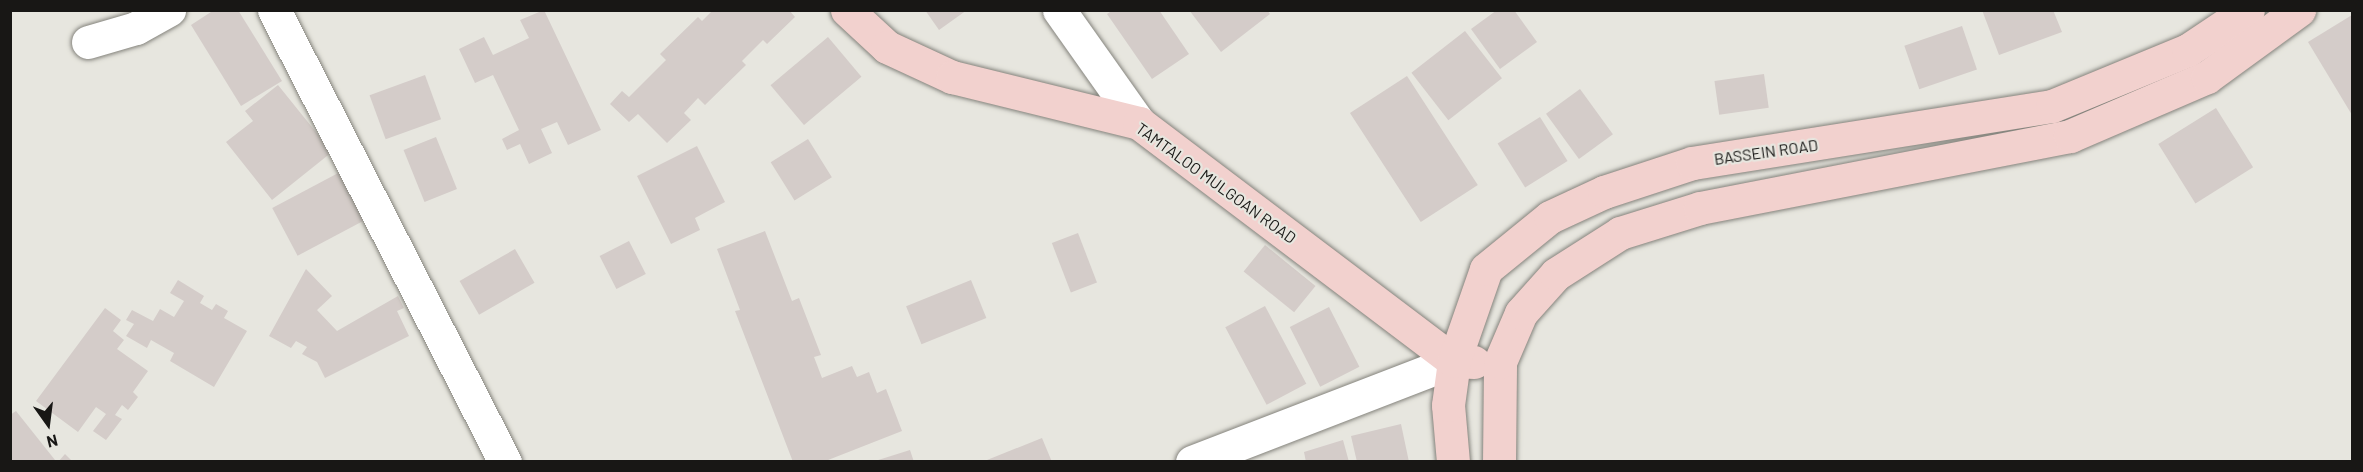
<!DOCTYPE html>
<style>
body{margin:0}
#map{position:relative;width:2363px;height:472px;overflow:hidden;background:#e7e6df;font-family:Barlow,sans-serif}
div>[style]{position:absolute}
.building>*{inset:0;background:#d4ccc9;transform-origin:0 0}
.roads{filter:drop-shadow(0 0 2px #84837c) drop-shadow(0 0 2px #84837c)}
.street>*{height:33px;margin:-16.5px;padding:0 16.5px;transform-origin:16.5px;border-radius:16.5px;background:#fff}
.secondary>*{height:33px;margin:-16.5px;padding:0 16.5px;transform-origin:16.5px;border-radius:16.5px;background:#f2d1ce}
span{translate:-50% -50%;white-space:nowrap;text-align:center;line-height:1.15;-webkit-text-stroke:4.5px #e7e6df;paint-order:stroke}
.street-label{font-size:16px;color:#181715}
.frame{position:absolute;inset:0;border:12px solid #181715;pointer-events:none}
.north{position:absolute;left:18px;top:394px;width:60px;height:60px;-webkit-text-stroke:4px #e7e6df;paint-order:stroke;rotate:166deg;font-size:16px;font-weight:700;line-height:24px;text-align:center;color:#181715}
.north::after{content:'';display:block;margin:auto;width:21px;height:27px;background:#181715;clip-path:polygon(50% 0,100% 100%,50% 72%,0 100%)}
</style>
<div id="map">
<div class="building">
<i style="clip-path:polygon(214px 10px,238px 10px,282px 81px,241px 106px,191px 25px)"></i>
<i style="clip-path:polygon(544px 10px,601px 130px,568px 145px,557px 122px,541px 129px,552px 153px,529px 164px,520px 144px,507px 150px,502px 139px,519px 130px,493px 75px,475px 83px,459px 49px,484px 37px,493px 55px,529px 38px,520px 20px)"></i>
<i style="clip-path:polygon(713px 10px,789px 10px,795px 17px,767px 44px,763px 40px,742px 61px,746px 65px,705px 105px,698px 98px,684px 113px,691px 120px,667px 143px,638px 114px,629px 122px,610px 104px,622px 91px,629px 97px,666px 60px,660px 54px,698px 17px,702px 21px)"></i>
<i style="clip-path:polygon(925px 10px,967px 10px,939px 30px)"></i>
<i style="clip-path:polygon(1113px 10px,1159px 10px,1189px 54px,1152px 79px,1107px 14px)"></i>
<i style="clip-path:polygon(1189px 10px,1267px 10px,1270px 14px,1221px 52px)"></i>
<i style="clip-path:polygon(1497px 10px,1514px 10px,1537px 42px,1500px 69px,1471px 29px)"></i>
<i style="clip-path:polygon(1982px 10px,2053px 10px,2062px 32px,1999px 55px)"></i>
<i style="clip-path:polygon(2352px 15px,2352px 115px,2308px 42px)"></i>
<i style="left:1962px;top:26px;width:46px;height:61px;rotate:71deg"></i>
<i style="left:1465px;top:31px;width:60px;height:68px;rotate:52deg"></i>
<i style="left:828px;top:37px;width:52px;height:75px;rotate:50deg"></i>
<i style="left:1764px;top:74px;width:34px;height:50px;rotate:82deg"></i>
<i style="left:425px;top:75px;width:47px;height:59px;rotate:70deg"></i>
<i style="left:1407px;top:76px;width:130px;height:68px;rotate:57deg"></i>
<i style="clip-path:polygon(278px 85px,332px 152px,272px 200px,226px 142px,253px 121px,245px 111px)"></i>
<i style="left:1580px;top:89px;width:56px;height:42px;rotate:54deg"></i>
<i style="left:2216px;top:108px;width:70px;height:68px;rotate:58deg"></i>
<i style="left:1540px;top:117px;width:52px;height:50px;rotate:58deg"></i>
<i style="left:436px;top:137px;width:56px;height:35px;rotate:68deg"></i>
<i style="left:808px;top:139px;width:45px;height:44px;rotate:58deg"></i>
<i style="clip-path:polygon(697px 146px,725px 202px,695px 218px,700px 230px,671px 244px,637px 176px)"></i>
<i style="left:342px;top:171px;width:54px;height:79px;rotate:62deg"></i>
<i style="clip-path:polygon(765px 231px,792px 301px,799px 298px,821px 355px,814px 357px,822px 378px,852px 366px,857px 377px,869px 372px,877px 393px,886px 389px,902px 431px,823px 462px,793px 462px,735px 311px,740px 310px,717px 249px)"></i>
<i style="left:1078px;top:233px;width:53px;height:28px;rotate:69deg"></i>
<i style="left:629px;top:241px;width:37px;height:33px;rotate:63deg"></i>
<i style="left:1265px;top:245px;width:65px;height:34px;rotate:39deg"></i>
<i style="left:515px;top:249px;width:39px;height:64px;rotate:60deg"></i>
<i style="clip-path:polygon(306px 269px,332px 296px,317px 310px,337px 331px,398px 296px,404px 308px,397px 311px,409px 336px,325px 378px,317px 362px,302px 354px,307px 347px,296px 341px,291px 348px,269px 336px)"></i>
<i style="clip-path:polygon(178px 280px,204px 296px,200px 303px,212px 310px,216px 304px,228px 311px,224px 318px,247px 331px,214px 387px,170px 361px,174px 353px,151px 340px,147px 348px,126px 336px,134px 324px,126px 320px,132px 310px,153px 321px,160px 309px,174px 317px,184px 301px,170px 293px)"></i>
<i style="left:971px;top:280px;width:41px;height:70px;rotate:68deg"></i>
<i style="left:1265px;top:306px;width:88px;height:45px;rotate:62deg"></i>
<i style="left:1329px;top:307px;width:67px;height:44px;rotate:63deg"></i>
<i style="clip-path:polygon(105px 308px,121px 320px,113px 331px,124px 340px,117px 349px,148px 371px,133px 392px,138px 397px,128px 410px,122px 405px,115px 415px,122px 419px,106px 440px,93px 431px,106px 414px,96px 407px,78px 432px,36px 401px)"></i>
<i style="clip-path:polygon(16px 411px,55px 460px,53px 462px,10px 462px,10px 415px)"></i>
<i style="clip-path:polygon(1401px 424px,1409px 462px,1357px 462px,1351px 436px)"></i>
<i style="clip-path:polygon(1042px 438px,1052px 462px,988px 462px,987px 460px)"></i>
<i style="clip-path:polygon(1343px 440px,1349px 462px,1306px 462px,1304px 452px)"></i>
<i style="clip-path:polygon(910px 450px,914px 462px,875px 462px,875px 461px)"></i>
<i style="clip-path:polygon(65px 454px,73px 462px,58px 462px)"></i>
</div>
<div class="roads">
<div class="street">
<i style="left:274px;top:10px;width:508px;rotate:62.93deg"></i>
<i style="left:1059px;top:10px;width:138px;rotate:54.7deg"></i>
<i style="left:88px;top:42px;width:50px;rotate:-16.3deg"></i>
<i style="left:136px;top:28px;width:38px;rotate:-29deg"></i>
<i style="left:1192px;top:462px;width:281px;rotate:-21.1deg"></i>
</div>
<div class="secondary">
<i style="left:847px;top:10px;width:54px;rotate:42.8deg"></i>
<i style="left:887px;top:47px;width:72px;rotate:24.8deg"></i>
<i style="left:952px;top:77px;width:193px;rotate:13.8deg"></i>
<i style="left:1139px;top:123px;width:395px;rotate:37.1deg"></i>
<i style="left:1454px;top:361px;width:20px;rotate:3deg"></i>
<i style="left:1453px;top:462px;width:57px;rotate:-95deg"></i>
<i style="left:1448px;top:405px;width:44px;rotate:-82.2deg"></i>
<i style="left:1454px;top:361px;width:97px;rotate:-70.8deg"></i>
<i style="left:1486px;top:269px;width:82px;rotate:-39.1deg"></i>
<i style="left:1550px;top:217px;width:60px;rotate:-24.8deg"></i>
<i style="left:1604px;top:192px;width:93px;rotate:-18.2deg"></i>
<i style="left:1692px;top:163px;width:364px;rotate:-9deg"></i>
<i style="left:2052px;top:106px;width:147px;rotate:-22.4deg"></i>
<i style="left:2188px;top:50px;width:72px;rotate:-33.7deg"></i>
<i style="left:1499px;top:462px;width:100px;rotate:-89.4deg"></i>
<i style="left:1500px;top:362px;width:53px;rotate:-66.8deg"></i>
<i style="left:1521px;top:313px;width:52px;rotate:-48.1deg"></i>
<i style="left:1556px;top:274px;width:76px;rotate:-32.6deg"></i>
<i style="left:1620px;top:233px;width:84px;rotate:-17.4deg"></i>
<i style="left:1700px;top:208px;width:377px;rotate:-11deg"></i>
<i style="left:2070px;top:136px;width:149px;rotate:-23.3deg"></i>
<i style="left:2207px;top:77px;width:114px;rotate:-36.1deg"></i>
</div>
</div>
<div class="street-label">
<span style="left:1766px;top:152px;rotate:-8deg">BASSEIN ROAD</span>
<span style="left:1216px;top:183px;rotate:36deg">TAMTALOO MULGOAN ROAD</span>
</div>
<div class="frame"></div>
<div class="north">N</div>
</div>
